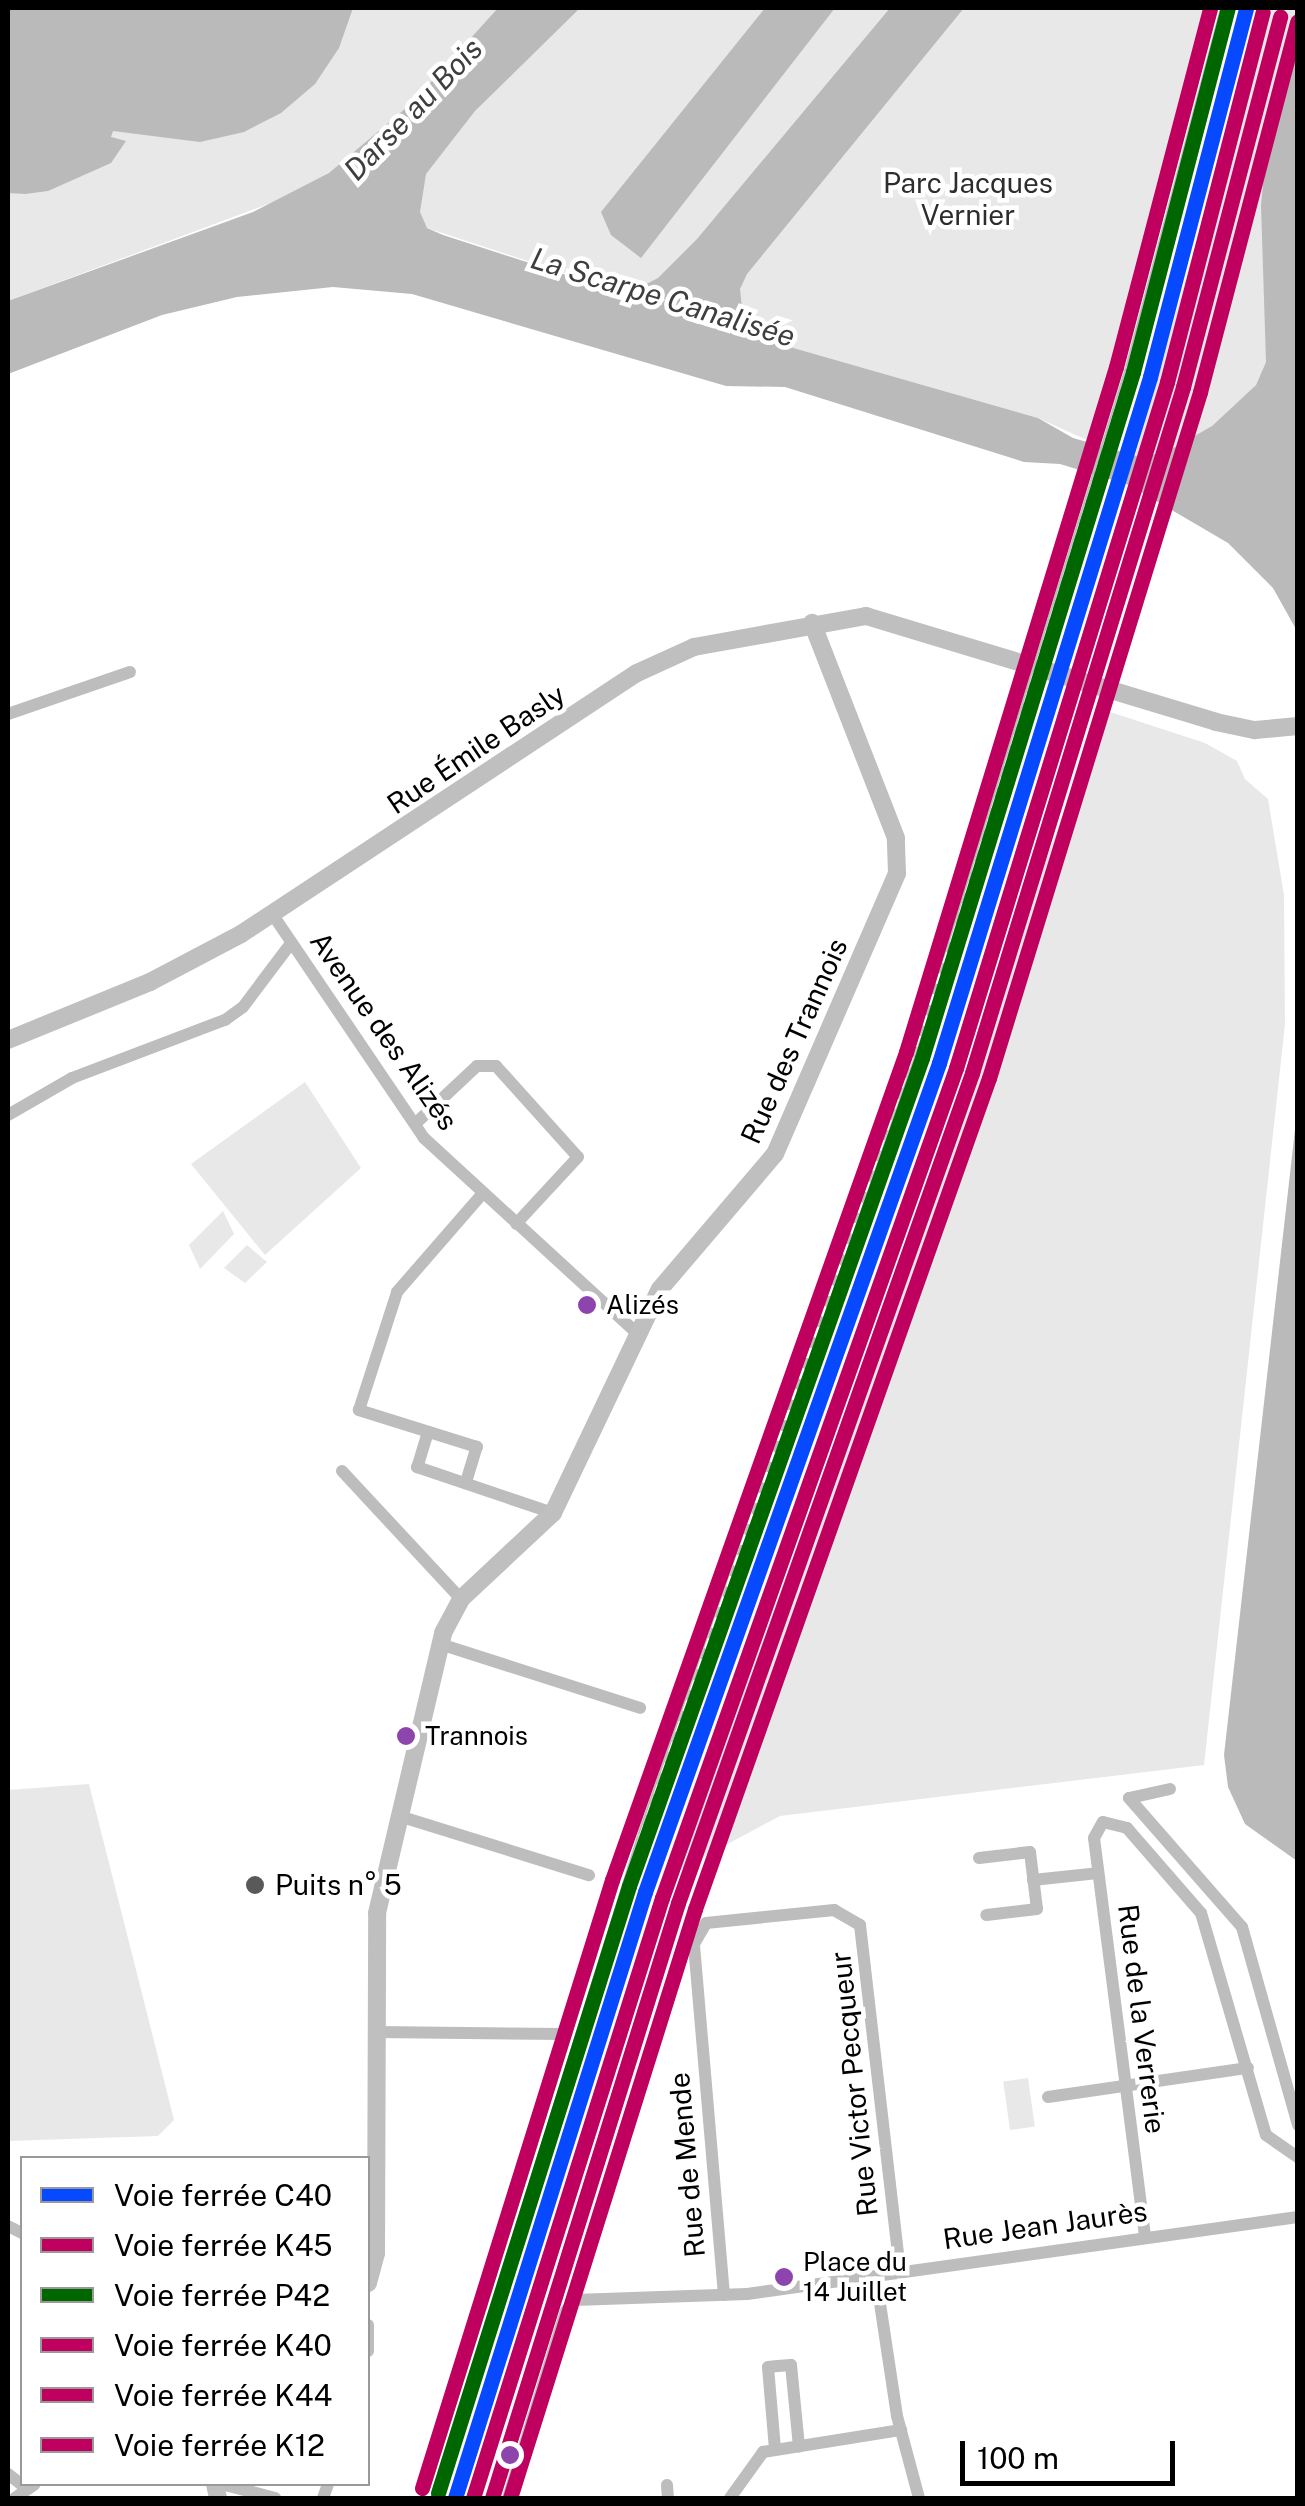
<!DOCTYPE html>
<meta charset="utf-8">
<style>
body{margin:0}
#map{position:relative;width:1305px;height:2506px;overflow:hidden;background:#fff;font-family:"Public Sans",sans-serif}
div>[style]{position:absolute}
.green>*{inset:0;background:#e8e8e8;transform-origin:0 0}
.water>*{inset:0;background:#bababa}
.street>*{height:12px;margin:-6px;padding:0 6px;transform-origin:6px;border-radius:6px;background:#bdbdbd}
.secondary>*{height:18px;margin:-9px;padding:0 9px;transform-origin:9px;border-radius:9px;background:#bfbfbf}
.rail>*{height:8px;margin-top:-4px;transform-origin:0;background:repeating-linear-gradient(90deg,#fff 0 11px,#bdbdbd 0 22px);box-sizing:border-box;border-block:2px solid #bdbdbd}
.rail-1>*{height:15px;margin:-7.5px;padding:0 7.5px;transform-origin:7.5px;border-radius:7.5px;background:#0749ff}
.rail-2>*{height:15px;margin:-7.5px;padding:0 7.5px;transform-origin:7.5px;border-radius:7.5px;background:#bf005f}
.rail-3>*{height:15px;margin:-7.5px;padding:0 7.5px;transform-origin:7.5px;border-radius:7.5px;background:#060}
.rail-4>*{height:15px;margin:-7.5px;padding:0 7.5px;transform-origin:7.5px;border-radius:7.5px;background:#bf005f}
.rail-5>*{height:15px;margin:-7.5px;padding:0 7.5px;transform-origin:7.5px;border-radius:7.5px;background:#bf005f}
.rail-6>*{height:15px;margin:-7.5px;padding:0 7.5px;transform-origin:7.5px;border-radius:7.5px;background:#bf005f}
.dots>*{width:28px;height:28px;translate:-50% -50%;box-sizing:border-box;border:5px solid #fff;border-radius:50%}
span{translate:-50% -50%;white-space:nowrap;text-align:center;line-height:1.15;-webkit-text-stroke:9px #fff;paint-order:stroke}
.bus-label{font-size:26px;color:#000}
.left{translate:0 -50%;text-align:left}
.park-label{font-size:28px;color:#2d2d2d}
.street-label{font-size:28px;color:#000}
.poi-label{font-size:28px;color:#000}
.water-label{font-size:30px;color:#3e3e3e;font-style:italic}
.frame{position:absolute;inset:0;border:10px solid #000;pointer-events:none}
.legend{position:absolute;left:20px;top:2156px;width:350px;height:330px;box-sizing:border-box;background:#fff;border:2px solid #999;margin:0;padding:12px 18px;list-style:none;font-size:30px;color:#000}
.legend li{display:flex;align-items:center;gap:20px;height:50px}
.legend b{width:50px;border:2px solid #999}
.scale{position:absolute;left:960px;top:2441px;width:215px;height:45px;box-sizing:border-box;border:5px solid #000;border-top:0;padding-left:12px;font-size:30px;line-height:35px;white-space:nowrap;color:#000;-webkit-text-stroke:8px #fff;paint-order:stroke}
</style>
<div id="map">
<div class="green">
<i style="clip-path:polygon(8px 8px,1216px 8px,1098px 445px,1038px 418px,790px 347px,427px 228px,284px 198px,8px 301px)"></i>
<i style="clip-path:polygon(1264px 8px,1297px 8px,1297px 48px,1266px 153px,1266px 362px,1256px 385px,1212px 426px,1168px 451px,1135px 456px,1201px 225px,1215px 214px)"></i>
<i style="clip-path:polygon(1101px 709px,1205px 743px,1237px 761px,1245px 779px,1268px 799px,1284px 895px,1285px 1024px,1204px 1765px,780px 1816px,679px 1870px)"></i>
<i style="clip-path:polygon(305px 1082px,361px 1168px,265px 1255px,191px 1164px)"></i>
<i style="clip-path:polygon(223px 1211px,234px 1234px,200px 1269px,189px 1245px)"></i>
<i style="clip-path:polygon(247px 1245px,267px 1262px,245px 1283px,224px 1268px)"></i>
<i style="clip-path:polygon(89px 1784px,174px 2120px,158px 2136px,8px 2141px,8px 1790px)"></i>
<i style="left:1028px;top:2078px;width:49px;height:25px;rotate:82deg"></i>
</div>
<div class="water">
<i style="clip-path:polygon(8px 8px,353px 8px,339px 48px,315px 84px,281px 113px,244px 132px,200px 142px,113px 131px,111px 137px,126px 141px,111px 163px,48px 191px,25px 194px,8px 193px)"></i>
<i style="clip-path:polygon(498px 8px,580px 8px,475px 111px,426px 174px,420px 212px,427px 228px,443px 235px,613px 290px,637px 289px,658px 278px,697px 239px,890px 8px,964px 8px,747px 274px,740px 289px,744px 326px,790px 347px,1038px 418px,1073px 438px,1140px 457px,1168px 451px,1212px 426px,1256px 385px,1266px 362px,1261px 205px,1266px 153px,1297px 48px,1297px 631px,1273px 588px,1228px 543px,1129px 485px,1060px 464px,1024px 462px,785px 387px,726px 386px,412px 294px,333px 287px,237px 297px,162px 315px,8px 374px,8px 301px,253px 212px,329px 173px,412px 103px)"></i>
<i style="clip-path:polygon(765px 8px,835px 8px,641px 258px,611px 235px,601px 212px)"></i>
<i style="clip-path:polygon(1297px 1112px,1297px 1861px,1245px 1824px,1228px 1787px,1224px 1755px)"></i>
</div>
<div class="street">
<i style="left:8px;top:714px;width:129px;rotate:-19deg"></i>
<i style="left:273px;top:915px;width:269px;rotate:55.9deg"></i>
<i style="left:424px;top:1138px;width:289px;rotate:42.5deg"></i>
<i style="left:8px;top:1115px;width:74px;rotate:-30deg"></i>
<i style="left:72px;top:1078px;width:164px;rotate:-20.8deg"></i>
<i style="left:225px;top:1020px;width:22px;rotate:-36deg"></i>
<i style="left:243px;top:1007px;width:80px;rotate:-53.1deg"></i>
<i style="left:415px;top:1124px;width:85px;rotate:-43.1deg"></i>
<i style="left:477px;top:1066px;width:19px"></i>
<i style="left:496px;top:1066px;width:122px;rotate:48deg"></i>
<i style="left:578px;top:1157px;width:91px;rotate:132.8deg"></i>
<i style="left:428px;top:1432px;width:37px;rotate:107deg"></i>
<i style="left:417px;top:1467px;width:144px;rotate:18.7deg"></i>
<i style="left:342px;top:1471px;width:175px;rotate:47.1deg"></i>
<i style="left:466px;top:1482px;width:37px;rotate:-73deg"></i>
<i style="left:477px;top:1447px;width:124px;rotate:-162.6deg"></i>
<i style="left:359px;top:1410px;width:124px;rotate:-72.1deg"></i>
<i style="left:397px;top:1292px;width:131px;rotate:-49deg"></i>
<i style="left:440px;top:1644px;width:210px;rotate:17.7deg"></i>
<i style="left:1170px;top:1789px;width:42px;rotate:167.6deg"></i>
<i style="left:1129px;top:1798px;width:171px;rotate:48.8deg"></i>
<i style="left:1242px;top:1927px;width:206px;rotate:74.2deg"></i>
<i style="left:399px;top:1816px;width:199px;rotate:17.3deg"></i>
<i style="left:979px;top:1858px;width:51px;rotate:-6.7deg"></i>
<i style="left:1030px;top:1852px;width:57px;rotate:83deg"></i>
<i style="left:1037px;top:1909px;width:51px;rotate:173.3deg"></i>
<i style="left:1033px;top:1880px;width:65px;rotate:-6.1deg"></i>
<i style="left:376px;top:2032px;width:187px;rotate:0.6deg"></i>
<i style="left:1048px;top:2097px;width:202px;rotate:-8.3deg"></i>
<i style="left:8px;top:2226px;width:16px;rotate:27deg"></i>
<i style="left:1145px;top:2236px;width:401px;rotate:-97.3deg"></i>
<i style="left:1094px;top:1838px;width:18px;rotate:-61deg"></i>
<i style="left:1103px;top:1822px;width:25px;rotate:14deg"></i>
<i style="left:1127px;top:1828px;width:113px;rotate:49deg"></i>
<i style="left:1201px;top:1913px;width:231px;rotate:73.7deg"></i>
<i style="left:1266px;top:2135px;width:39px;rotate:35deg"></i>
<i style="left:876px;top:2277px;width:141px;rotate:81.4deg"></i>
<i style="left:897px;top:2416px;width:85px;rotate:75deg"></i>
<i style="left:724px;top:2295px;width:352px;rotate:-94.9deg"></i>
<i style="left:694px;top:1944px;width:24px;rotate:-60deg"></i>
<i style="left:706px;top:1923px;width:129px;rotate:-5.8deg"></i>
<i style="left:834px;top:1910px;width:30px;rotate:30deg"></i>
<i style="left:860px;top:1925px;width:348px;rotate:83.4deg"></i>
<i style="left:368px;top:2325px;width:26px;rotate:90deg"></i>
<i style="left:775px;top:2449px;width:82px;rotate:-94.9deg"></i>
<i style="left:768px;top:2367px;width:10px;rotate:-6deg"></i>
<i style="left:778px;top:2366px;width:13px;rotate:-4deg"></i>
<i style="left:791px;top:2365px;width:82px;rotate:84.4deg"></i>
<i style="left:8px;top:2474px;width:24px;rotate:38deg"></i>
<i style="left:221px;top:2484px;width:56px;rotate:14.5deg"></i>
<i style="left:667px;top:2485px;width:13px;rotate:86deg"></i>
<i style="left:15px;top:2498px;width:24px;rotate:-35deg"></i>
<i style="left:323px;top:2498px;width:15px;rotate:-70deg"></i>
<i style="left:508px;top:2498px;width:196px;rotate:-72.8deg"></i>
<i style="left:566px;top:2311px;width:14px;rotate:-51deg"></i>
<i style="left:575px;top:2300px;width:172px;rotate:-2deg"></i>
<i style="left:747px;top:2294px;width:556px;rotate:-7.96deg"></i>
<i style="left:730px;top:2498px;width:57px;rotate:-54.3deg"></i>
<i style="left:763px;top:2452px;width:140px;rotate:-9.1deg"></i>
</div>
<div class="secondary">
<i style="left:8px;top:1040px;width:153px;rotate:-22.2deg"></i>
<i style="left:150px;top:982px;width:103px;rotate:-27.8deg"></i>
<i style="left:241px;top:934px;width:474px;rotate:-33.4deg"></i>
<i style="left:637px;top:673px;width:63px;rotate:-24.5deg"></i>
<i style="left:694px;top:647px;width:175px;rotate:-10.2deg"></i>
<i style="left:866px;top:616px;width:366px;rotate:16.8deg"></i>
<i style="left:1216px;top:722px;width:40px;rotate:12deg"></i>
<i style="left:1255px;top:730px;width:43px;rotate:-5.3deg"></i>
<i style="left:368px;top:2283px;width:31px;rotate:-75deg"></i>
<i style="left:376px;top:2253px;width:340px;rotate:-89.8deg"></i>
<i style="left:377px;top:1913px;width:288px;rotate:-76.7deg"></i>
<i style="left:443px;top:1633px;width:38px;rotate:-62deg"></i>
<i style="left:461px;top:1599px;width:126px;rotate:-43.1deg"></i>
<i style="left:553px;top:1513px;width:248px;rotate:-64.5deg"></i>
<i style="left:660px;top:1289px;width:177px;rotate:-49.6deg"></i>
<i style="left:775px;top:1154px;width:306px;rotate:-66.5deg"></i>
<i style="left:897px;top:873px;width:35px;rotate:-92deg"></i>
<i style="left:896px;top:838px;width:231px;rotate:-111.3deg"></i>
<i style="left:215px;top:2484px;width:14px;rotate:78deg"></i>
</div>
<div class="rail">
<i style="left:435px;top:2498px;width:693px;rotate:-72.71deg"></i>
<i style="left:641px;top:1836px;width:954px;rotate:-70.84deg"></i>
<i style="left:954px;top:935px;width:593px;rotate:-72.85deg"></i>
<i style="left:1129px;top:368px;width:372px;rotate:-75.2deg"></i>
</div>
<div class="rail-1">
<i style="left:455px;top:2498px;width:635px;rotate:-72.59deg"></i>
<i style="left:645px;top:1892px;width:880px;rotate:-70.47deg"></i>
<i style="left:939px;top:1063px;width:718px;rotate:-72.9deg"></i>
<i style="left:1150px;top:377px;width:381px;rotate:-75.4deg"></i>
</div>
<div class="rail-2">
<i style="left:473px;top:2498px;width:629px;rotate:-72.52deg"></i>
<i style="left:662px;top:1898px;width:881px;rotate:-70.49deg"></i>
<i style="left:956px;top:1068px;width:718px;rotate:-72.9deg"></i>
<i style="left:1167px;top:382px;width:382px;rotate:-75.5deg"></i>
</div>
<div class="rail-3">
<i style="left:438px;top:2493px;width:636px;rotate:-72.53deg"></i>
<i style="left:629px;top:1886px;width:878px;rotate:-70.51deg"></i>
<i style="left:922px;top:1058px;width:718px;rotate:-72.9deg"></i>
<i style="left:1133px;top:372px;width:376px;rotate:-75.4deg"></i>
</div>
<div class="rail-4">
<i style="left:492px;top:2498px;width:623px;rotate:-72.64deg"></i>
<i style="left:678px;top:1903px;width:881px;rotate:-70.49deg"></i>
<i style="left:972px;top:1073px;width:718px;rotate:-72.9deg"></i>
<i style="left:1183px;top:387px;width:383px;rotate:-75.3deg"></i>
</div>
<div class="rail-5">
<i style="left:422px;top:2488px;width:637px;rotate:-72.65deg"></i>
<i style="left:612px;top:1880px;width:879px;rotate:-70.45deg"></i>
<i style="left:906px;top:1052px;width:716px;rotate:-72.96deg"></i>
<i style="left:1116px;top:367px;width:371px;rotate:-75.3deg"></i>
</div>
<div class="rail-6">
<i style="left:510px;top:2498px;width:617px;rotate:-72.56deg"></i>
<i style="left:695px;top:1909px;width:881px;rotate:-70.52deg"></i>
<i style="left:989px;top:1078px;width:718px;rotate:-72.9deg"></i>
<i style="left:1200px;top:392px;width:383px;rotate:-75.3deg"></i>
</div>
<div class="dots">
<i style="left:587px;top:1305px;background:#8e44ad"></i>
<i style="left:406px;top:1736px;background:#8e44ad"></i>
<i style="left:255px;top:1885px;background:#595959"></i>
<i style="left:784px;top:2277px;background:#8e44ad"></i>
<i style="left:510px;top:2455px;background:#8e44ad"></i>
</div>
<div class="bus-label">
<span class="left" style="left:606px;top:1305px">Alizés</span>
<span class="left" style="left:425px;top:1736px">Trannois</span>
<span class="left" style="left:803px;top:2277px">Place du<br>14 Juillet</span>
</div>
<div class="park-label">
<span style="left:968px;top:199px">Parc Jacques<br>Vernier</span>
</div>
<div class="street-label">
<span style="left:476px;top:749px;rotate:-34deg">Rue Émile Basly</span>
<span style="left:384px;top:1031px;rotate:55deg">Avenue des Alizés</span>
<span style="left:794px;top:1041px;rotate:-66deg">Rue des Trannois</span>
<span style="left:1142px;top:2019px;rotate:83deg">Rue de la Verrerie</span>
<span style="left:854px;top:2084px;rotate:-96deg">Rue Victor Pecqueur</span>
<span style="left:687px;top:2165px;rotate:-95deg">Rue de Mende</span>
<span style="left:1045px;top:2225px;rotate:-8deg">Rue Jean Jaurès</span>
</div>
<div class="poi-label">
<span class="left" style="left:275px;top:1885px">Puits n° 5</span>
</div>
<div class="water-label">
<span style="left:413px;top:109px;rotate:-46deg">Darse au Bois</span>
<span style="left:663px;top:297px;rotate:17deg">La Scarpe Canalisée</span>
</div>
<div class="frame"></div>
<ul class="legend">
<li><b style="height:12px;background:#0749ff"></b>Voie ferrée C40</li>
<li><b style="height:12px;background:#bf005f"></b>Voie ferrée K45</li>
<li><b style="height:12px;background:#060"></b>Voie ferrée P42</li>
<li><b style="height:12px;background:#bf005f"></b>Voie ferrée K40</li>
<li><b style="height:12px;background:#bf005f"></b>Voie ferrée K44</li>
<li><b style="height:12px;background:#bf005f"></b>Voie ferrée K12</li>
</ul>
<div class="scale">100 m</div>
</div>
